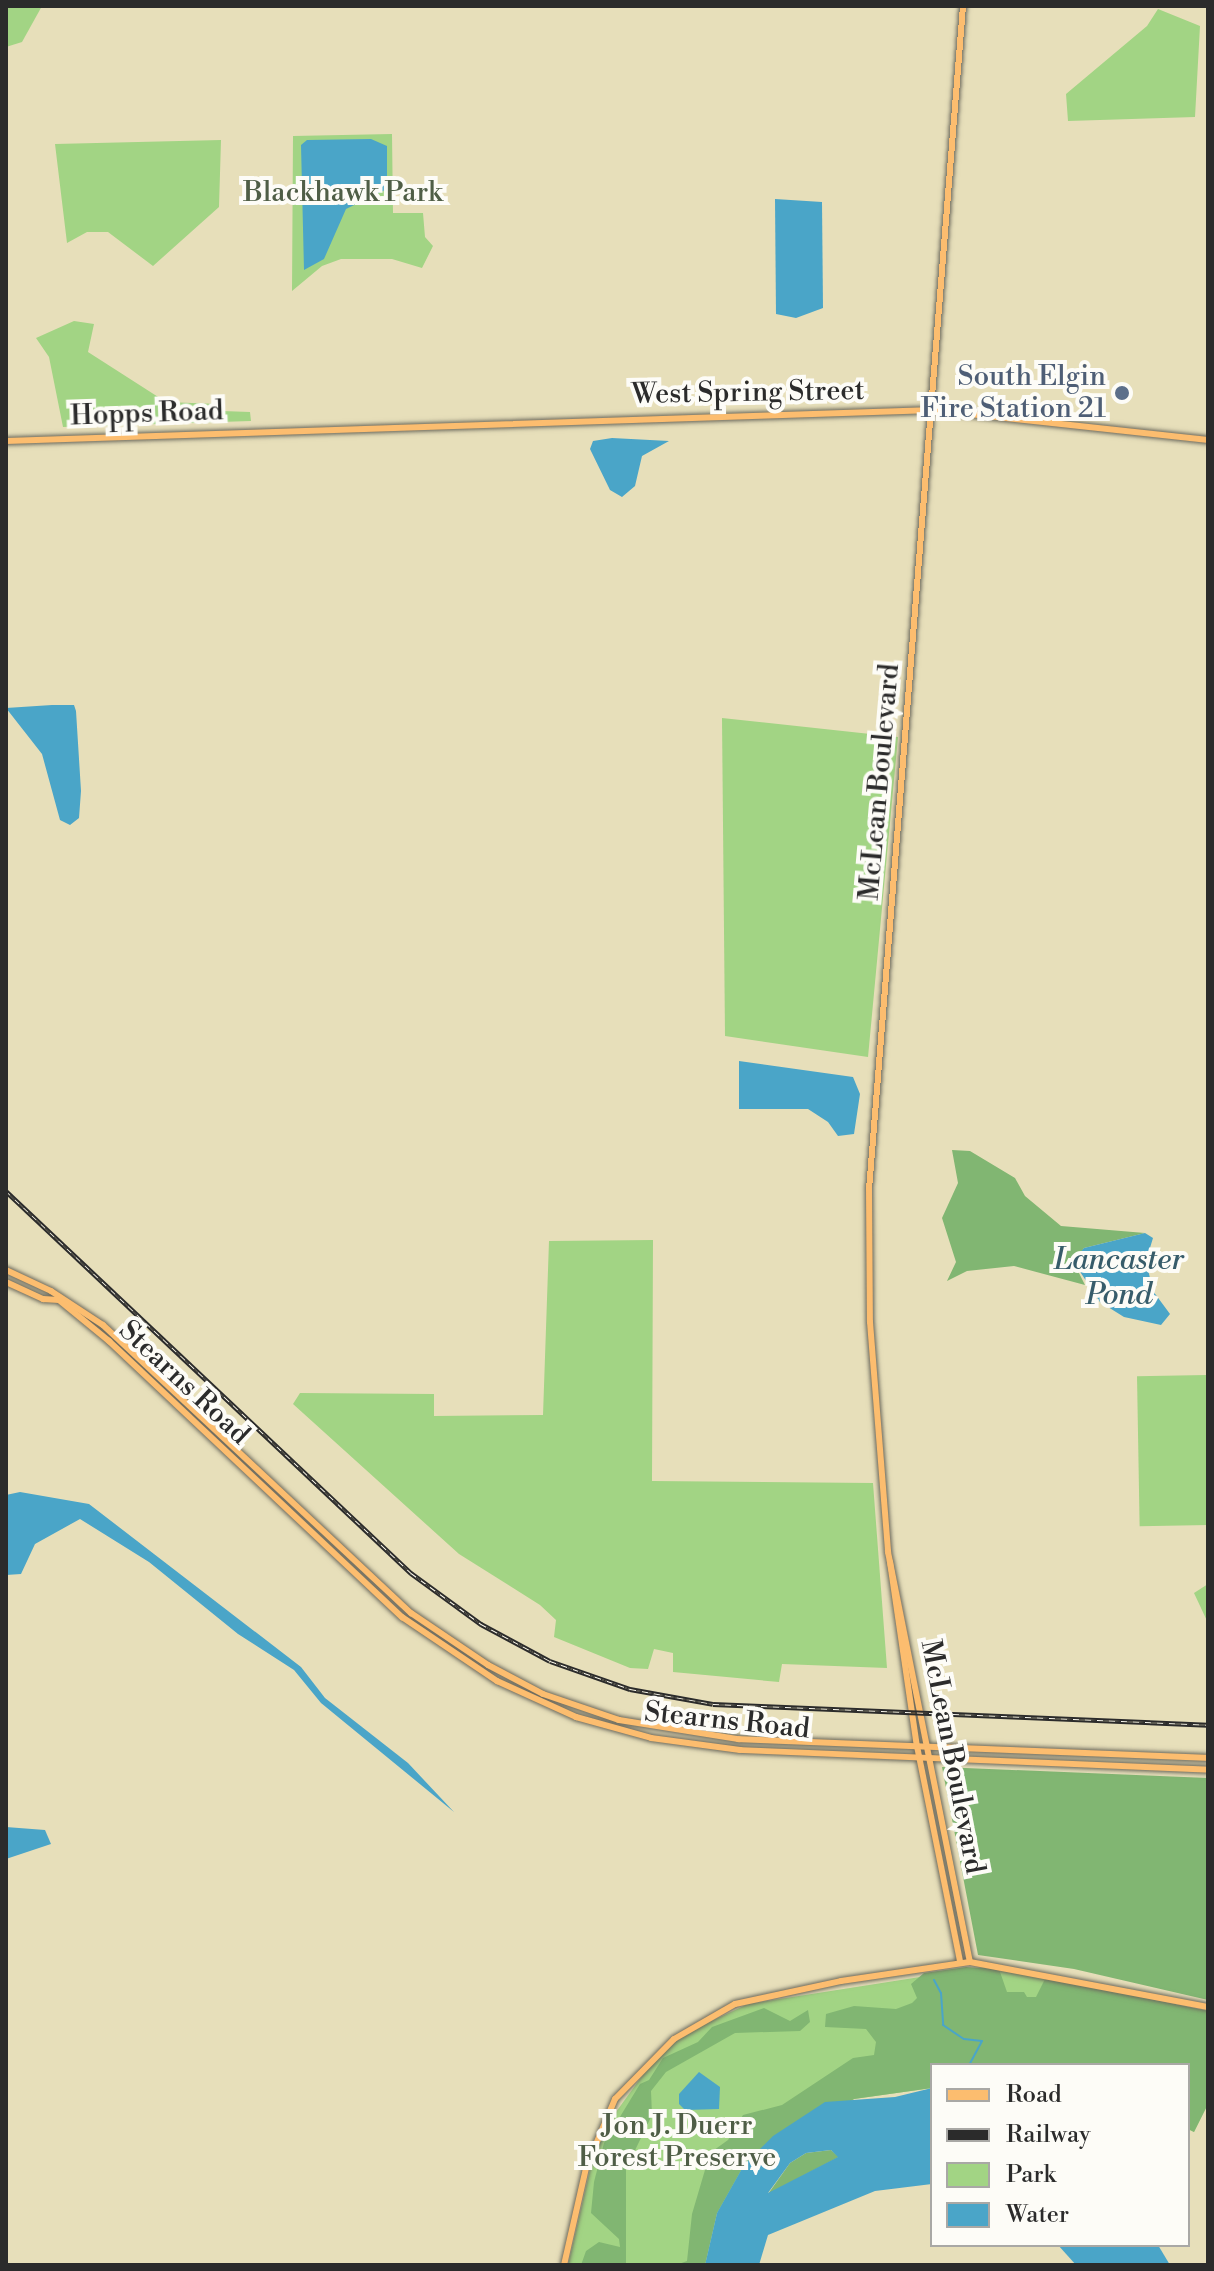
<!DOCTYPE html>
<style>
body{margin:0}
#map{position:relative;width:1214px;height:2271px;overflow:hidden;background:#e7dfba;font-family:"Libre Bodoni",serif}
div>[style]{position:absolute}
.green>*{inset:0;background:#a2d484;transform-origin:0 0}
.forest>*{inset:0;background:#81b672}
.water>*{inset:0;background:#4aa5c8}
.stream>*{height:2px;margin:-1px;padding:0 1px;transform-origin:1px;border-radius:1px;background:#4aa5c8}
.roads{filter:drop-shadow(0 0 2px #6d6a5d) drop-shadow(0 0 2px #6d6a5d)}
.major>*{height:6px;margin:-3px;padding:0 3px;transform-origin:3px;border-radius:3px;background:#fcbd6f}
.rail>*{height:5px;margin-top:-2.5px;transform-origin:0;background:repeating-linear-gradient(90deg,#fdfcf7 0 6px,#2b2b2b 0 12px);box-sizing:border-box;border-block:2px solid #2b2b2b}
.dots>*{width:22px;height:22px;translate:-50% -50%;box-sizing:border-box;border:4px solid #fdfcf7;border-radius:50%}
span{translate:-50% -50%;white-space:nowrap;text-align:center;line-height:1.15;-webkit-text-stroke:8px #fdfcf7;paint-order:stroke}
.park-label{font-size:28px;color:#4f5e46}
.service-label{font-size:28px;color:#4e5e75}
.right{translate:-100% -50%;text-align:right}
.street-label{font-size:28px;color:#2b2b2b}
.water-label{font-size:30px;color:#375c6a;font-style:italic}
.frame{position:absolute;inset:0;border:8px solid #2b2b2b;pointer-events:none}
.legend{position:absolute;left:930px;top:2063px;width:260px;height:184px;box-sizing:border-box;background:#fdfcf7;border:2px solid #a9a8a5;margin:0;padding:10px 14px;list-style:none;font-size:24px;color:#2b2b2b}
.legend li{display:flex;align-items:center;gap:16px;height:40px}
.legend b{width:40px;border:2px solid #a9a8a5}
</style>
<div id="map">
<div class="green">
<i style="clip-path:polygon(6px 6px,42px 6px,22px 42px,6px 47px)"></i>
<i style="clip-path:polygon(1158px 9px,1200px 26px,1195px 117px,1068px 121px,1066px 94px,1147px 26px)"></i>
<i style="clip-path:polygon(392px 134px,393px 213px,423px 213px,425px 237px,433px 246px,422px 268px,392px 259px,341px 259px,322px 266px,292px 291px,293px 136px)"></i>
<i style="clip-path:polygon(221px 140px,219px 207px,153px 266px,108px 232px,87px 232px,67px 243px,55px 144px)"></i>
<i style="clip-path:polygon(74px 321px,94px 324px,88px 352px,166px 402px,218px 404px,222px 411px,250px 412px,251px 421px,63px 427px,49px 357px,36px 338px)"></i>
<i style="clip-path:polygon(722px 718px,898px 737px,868px 1057px,725px 1036px)"></i>
<i style="clip-path:polygon(653px 1240px,652px 1481px,873px 1483px,887px 1668px,782px 1664px,779px 1682px,673px 1672px,673px 1653px,654px 1649px,648px 1669px,630px 1668px,554px 1637px,556px 1620px,540px 1605px,459px 1554px,293px 1404px,300px 1393px,434px 1394px,434px 1416px,543px 1415px,549px 1241px)"></i>
<i style="left:1206px;top:1375px;width:150px;height:69px;rotate:89deg"></i>
<i style="clip-path:polygon(1208px 1584px,1208px 1623px,1194px 1593px)"></i>
<i style="clip-path:polygon(984px 1967px,1208px 2011px,1208px 2104px,1194px 2132px,1188px 2129px,1188px 2065px,932px 2065px,932px 2088px,854px 2099px,717px 2213px,705px 2265px,568px 2265px,592px 2161px,608px 2123px,653px 2061px,688px 2032px,748px 2004px)"></i>
</div>
<div class="forest">
<i style="clip-path:polygon(952px 1150px,970px 1151px,1015px 1178px,1025px 1196px,1061px 1226px,1145px 1233px,1084px 1248px,1074px 1263px,1085px 1285px,1014px 1266px,967px 1271px,947px 1281px,956px 1262px,942px 1218px,958px 1183px)"></i>
<i style="clip-path:polygon(942px 1767px,1208px 1778px,1208px 2000px,1074px 1969px,978px 1955px)"></i>
<i style="clip-path:polygon(966px 1967px,999px 1969px,1007px 1992px,1024px 1992px,1027px 1997px,1036px 1997px,1046px 1977px,1208px 2011px,1208px 2104px,1194px 2132px,1188px 2129px,1188px 2065px,932px 2065px,932px 2088px,854px 2099px,744px 2165px,717px 2213px,705px 2265px,676px 2265px,687px 2261px,692px 2214px,710px 2153px,728px 2140px,743px 2115px,782px 2105px,853px 2058px,874px 2055px,876px 2042px,866px 2029px,825px 2027px,826px 2014px,854px 2006px,896px 2009px,912px 2003px,917px 1998px,911px 1984px,924px 1973px)"></i>
<i style="clip-path:polygon(764px 2008px,790px 2021px,808px 2010px,810px 2022px,800px 2031px,735px 2033px,666px 2072px,651px 2091px,652px 2115px,626px 2169px,626px 2265px,581px 2265px,586px 2251px,599px 2242px,620px 2247px,619px 2239px,591px 2213px,594px 2182px,604px 2143px,640px 2084px,649px 2080px,663px 2058px,698px 2042px,712px 2027px)"></i>
<i style="clip-path:polygon(831px 2150px,839px 2157px,768px 2194px,790px 2163px,806px 2153px)"></i>
</div>
<div class="water">
<i style="clip-path:polygon(371px 139px,387px 146px,387px 189px,346px 209px,324px 259px,304px 270px,301px 145px,307px 140px)"></i>
<i style="clip-path:polygon(775px 199px,822px 202px,823px 308px,796px 318px,776px 314px)"></i>
<i style="clip-path:polygon(612px 438px,669px 441px,642px 456px,635px 486px,622px 497px,610px 490px,590px 449px,593px 441px)"></i>
<i style="clip-path:polygon(52px 705px,74px 705px,76px 711px,81px 791px,79px 818px,70px 825px,60px 820px,42px 754px,6px 708px)"></i>
<i style="clip-path:polygon(739px 1061px,853px 1077px,860px 1094px,854px 1134px,838px 1136px,828px 1122px,808px 1109px,739px 1109px)"></i>
<i style="clip-path:polygon(1145px 1233px,1153px 1238px,1146px 1261px,1153px 1291px,1170px 1314px,1161px 1325px,1124px 1317px,1100px 1302px,1073px 1261px,1084px 1248px)"></i>
<i style="clip-path:polygon(20px 1492px,89px 1504px,301px 1667px,325px 1698px,408px 1763px,454px 1812px,321px 1703px,294px 1670px,238px 1634px,149px 1562px,80px 1519px,35px 1544px,21px 1574px,6px 1575px,6px 1495px)"></i>
<i style="clip-path:polygon(6px 1827px,45px 1830px,51px 1844px,6px 1859px)"></i>
<i style="clip-path:polygon(699px 2072px,720px 2087px,719px 2109px,685px 2110px,679px 2104px,679px 2094px)"></i>
<i style="clip-path:polygon(evenodd,932px 2088px,932px 2184px,875px 2191px,768px 2235px,759px 2265px,705px 2265px,717px 2213px,744px 2165px,773px 2136px,825px 2102px,895px 2097px,932px 2088px,831px 2150px,838px 2157px,768px 2193px,790px 2163px,806px 2153px,831px 2150px)"></i>
<i style="clip-path:polygon(1058px 2245px,1158px 2245px,1170px 2265px,1076px 2265px)"></i>
</div>
<div class="stream">
<i style="left:934px;top:1980px;width:15px;rotate:62deg"></i>
<i style="left:941px;top:1993px;width:32px;rotate:86deg"></i>
<i style="left:943px;top:2025px;width:25px;rotate:34deg"></i>
<i style="left:964px;top:2039px;width:18px;rotate:6deg"></i>
<i style="left:982px;top:2041px;width:27px;rotate:118deg"></i>
</div>
<div class="roads">
<div class="major">
<i style="left:963px;top:6px;width:1187px;rotate:94.54deg"></i>
<i style="left:869px;top:1189px;width:133px;rotate:89.6deg"></i>
<i style="left:870px;top:1322px;width:231px;rotate:85.5deg"></i>
<i style="left:888px;top:1552px;width:418px;rotate:78.7deg"></i>
<i style="left:6px;top:441px;width:928px;rotate:-1.92deg"></i>
<i style="left:933px;top:410px;width:277px;rotate:6.2deg"></i>
<i style="left:6px;top:1270px;width:50px;rotate:25deg"></i>
<i style="left:51px;top:1291px;width:62px;rotate:33.2deg"></i>
<i style="left:103px;top:1325px;width:422px;rotate:43.1deg"></i>
<i style="left:411px;top:1613px;width:93px;rotate:34deg"></i>
<i style="left:488px;top:1665px;width:62px;rotate:27.8deg"></i>
<i style="left:543px;top:1694px;width:80px;rotate:18.9deg"></i>
<i style="left:619px;top:1720px;width:121px;rotate:9.1deg"></i>
<i style="left:738px;top:1739px;width:470px;rotate:2.3deg"></i>
<i style="left:6px;top:1282px;width:41px;rotate:24.7deg"></i>
<i style="left:43px;top:1299px;width:16px;rotate:4deg"></i>
<i style="left:59px;top:1300px;width:65px;rotate:39.4deg"></i>
<i style="left:109px;top:1341px;width:403px;rotate:43.3deg"></i>
<i style="left:402px;top:1617px;width:115px;rotate:34deg"></i>
<i style="left:497px;top:1681px;width:87px;rotate:24.5deg"></i>
<i style="left:576px;top:1717px;width:78px;rotate:15.6deg"></i>
<i style="left:651px;top:1738px;width:90px;rotate:7.7deg"></i>
<i style="left:740px;top:1750px;width:468px;rotate:2.4deg"></i>
<i style="left:890px;top:1562px;width:186px;rotate:81.7deg"></i>
<i style="left:917px;top:1746px;width:220px;rotate:78.7deg"></i>
<i style="left:564px;top:2265px;width:99px;rotate:-77.2deg"></i>
<i style="left:586px;top:2168px;width:75px;rotate:-67.2deg"></i>
<i style="left:615px;top:2099px;width:84px;rotate:-45.5deg"></i>
<i style="left:674px;top:2039px;width:70px;rotate:-29.8deg"></i>
<i style="left:735px;top:2004px;width:108px;rotate:-12.2deg"></i>
<i style="left:841px;top:1981px;width:130px;rotate:-8.4deg"></i>
<i style="left:970px;top:1962px;width:242px;rotate:10.7deg"></i>
</div>
</div>
<div class="rail">
<i style="left:6px;top:1191px;width:557px;rotate:43.33deg"></i>
<i style="left:411px;top:1573px;width:87px;rotate:36.1deg"></i>
<i style="left:481px;top:1624px;width:78px;rotate:28.2deg"></i>
<i style="left:550px;top:1661px;width:85px;rotate:19.3deg"></i>
<i style="left:630px;top:1689px;width:84px;rotate:10.2deg"></i>
<i style="left:713px;top:1704px;width:495px;rotate:2.4deg"></i>
</div>
<div class="dots">
<i style="left:1122px;top:393px;background:#5c6f8a"></i>
</div>
<div class="park-label">
<span style="left:343px;top:193px">Blackhawk Park</span>
<span style="left:677px;top:2142px">Jon J. Duerr<br>Forest Preserve</span>
</div>
<div class="service-label">
<span class="right" style="left:1106px;top:393px">South Elgin<br>Fire Station 21</span>
</div>
<div class="street-label">
<span style="left:748px;top:393px;rotate:-1deg">West Spring Street</span>
<span style="left:147px;top:414px;rotate:-2deg">Hopps Road</span>
<span style="left:880px;top:782px;rotate:-85deg">McLean Boulevard</span>
<span style="left:184px;top:1383px;rotate:43deg">Stearns Road</span>
<span style="left:727px;top:1721px;rotate:6deg">Stearns Road</span>
<span style="left:952px;top:1757px;rotate:79deg">McLean Boulevard</span>
</div>
<div class="water-label">
<span style="left:1119px;top:1277px">Lancaster<br>Pond</span>
</div>
<div class="frame"></div>
<ul class="legend">
<li><b style="height:10px;background:#fcbd6f"></b>Road</li>
<li><b style="height:10px;background:#2b2b2b"></b>Railway</li>
<li><b style="height:22px;background:#a2d484"></b>Park</li>
<li><b style="height:22px;background:#4aa5c8"></b>Water</li>
</ul>
</div>
